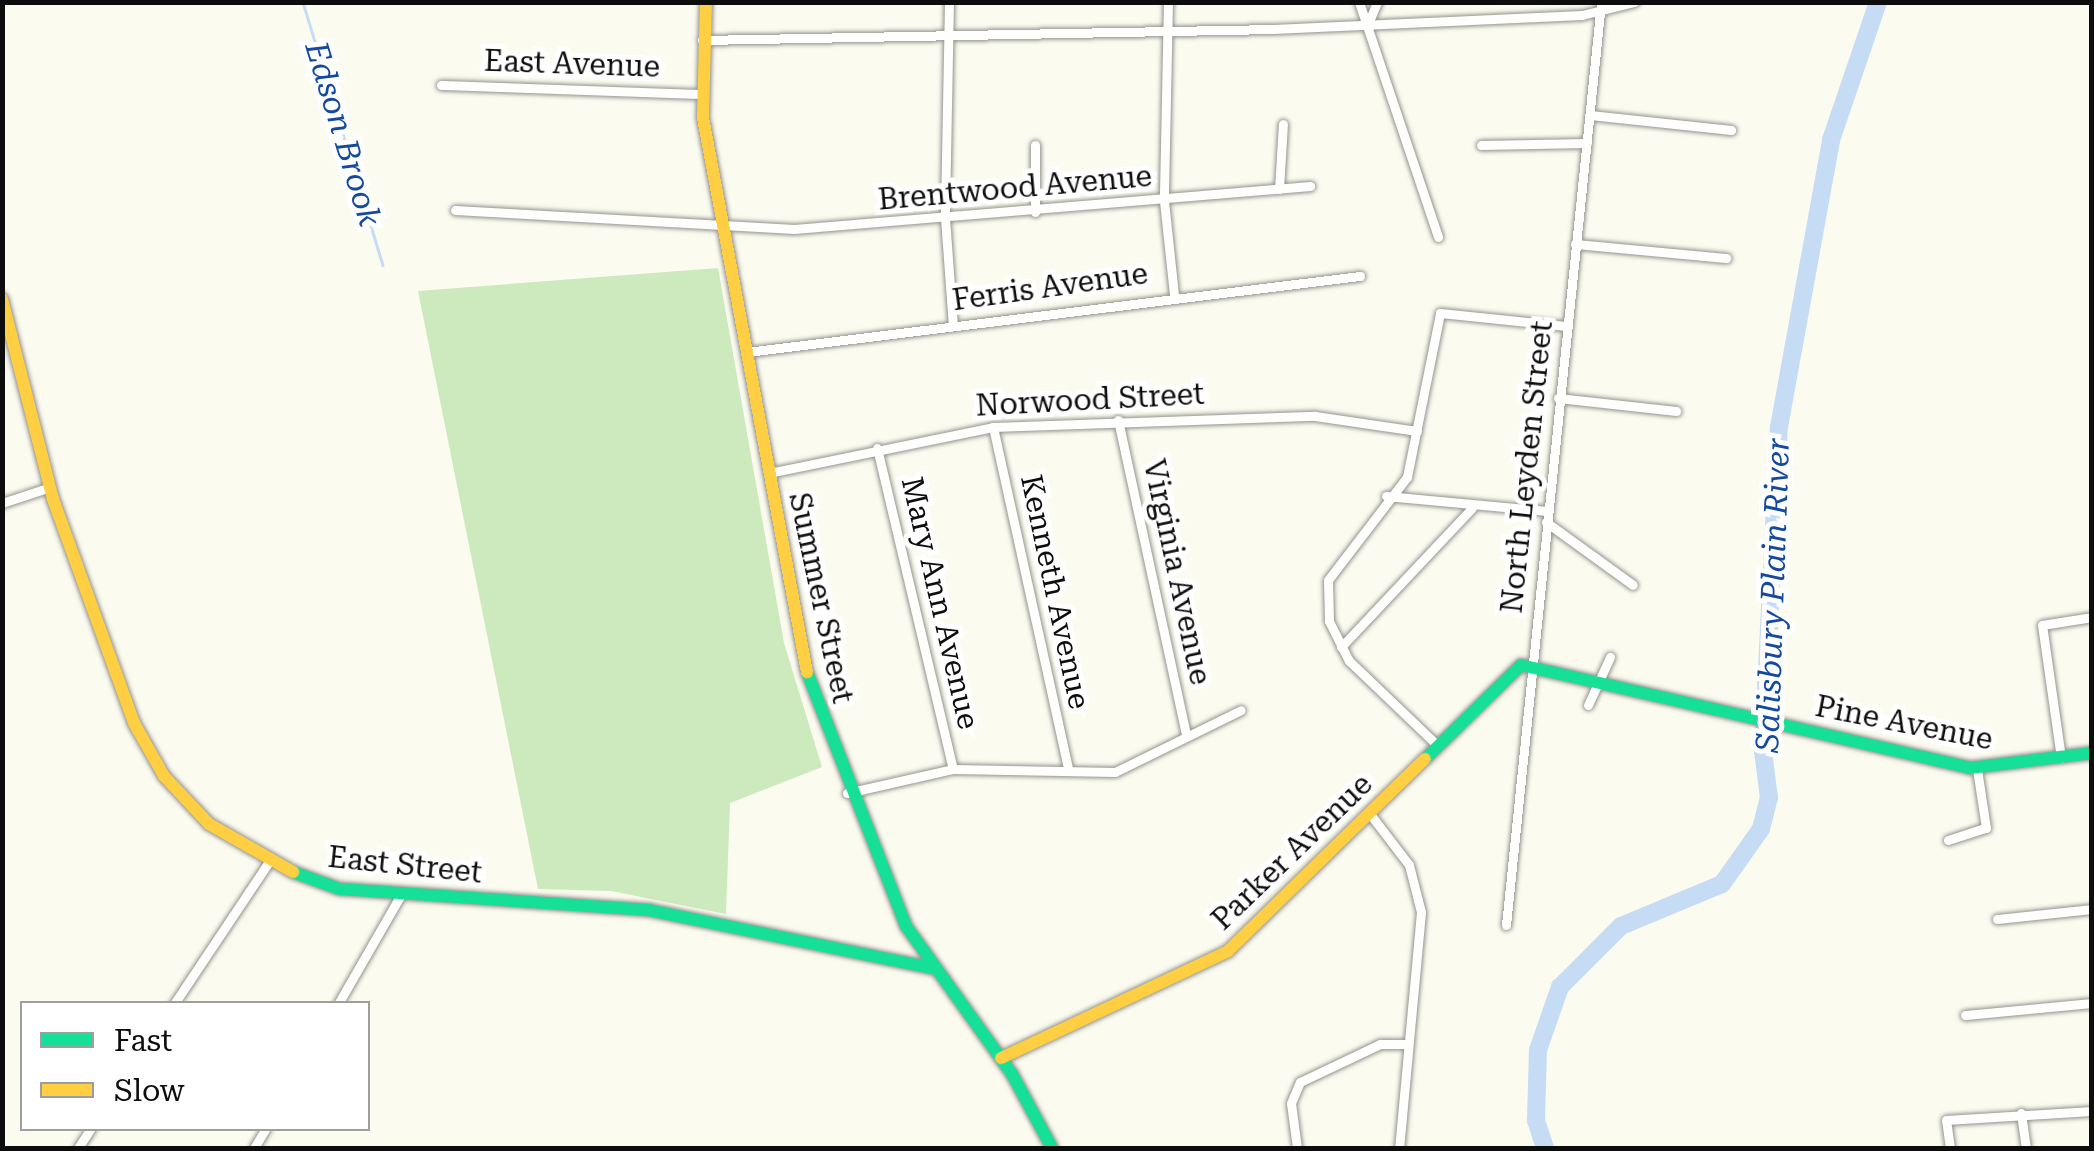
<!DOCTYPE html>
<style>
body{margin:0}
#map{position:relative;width:2094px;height:1151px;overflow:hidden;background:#fbfbf0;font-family:"Roboto Serif",serif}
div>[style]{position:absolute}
.forest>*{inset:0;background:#cde9be}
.stream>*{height:2.5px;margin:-1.25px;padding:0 1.25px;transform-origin:1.25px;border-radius:1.25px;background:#c6dcf5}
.river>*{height:18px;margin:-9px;padding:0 9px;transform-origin:9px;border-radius:9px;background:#c6dcf5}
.roads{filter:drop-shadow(0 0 2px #94948f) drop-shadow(0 0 2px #94948f)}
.street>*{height:9px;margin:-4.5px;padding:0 4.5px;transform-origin:4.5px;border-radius:4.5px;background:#fefefd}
.fast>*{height:12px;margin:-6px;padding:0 6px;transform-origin:6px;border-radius:6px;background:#16e098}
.slow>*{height:12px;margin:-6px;padding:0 6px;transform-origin:6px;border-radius:6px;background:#ffcf43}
span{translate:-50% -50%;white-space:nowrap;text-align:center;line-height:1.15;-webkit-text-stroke:10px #fff;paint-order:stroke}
.street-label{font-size:30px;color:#0d0d0d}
.water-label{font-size:32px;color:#1449a0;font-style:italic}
.frame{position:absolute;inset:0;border:5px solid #0d0d0d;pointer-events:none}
.legend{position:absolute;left:20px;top:1001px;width:350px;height:130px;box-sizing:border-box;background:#fff;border:2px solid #9e9e9e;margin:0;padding:12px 18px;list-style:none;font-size:30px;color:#0d0d0d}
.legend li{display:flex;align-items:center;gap:20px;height:50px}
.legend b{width:50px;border:2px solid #9e9e9e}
</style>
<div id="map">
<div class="forest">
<i style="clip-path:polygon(718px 268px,784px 643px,822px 767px,730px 803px,726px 914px,611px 891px,538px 889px,418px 291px)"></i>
</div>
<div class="stream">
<i style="left:303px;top:2px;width:275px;rotate:73.1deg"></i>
</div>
<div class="river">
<i style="left:1545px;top:1148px;width:29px;rotate:-108deg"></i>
<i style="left:1536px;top:1120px;width:70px;rotate:-88.4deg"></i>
<i style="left:1538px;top:1050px;width:67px;rotate:-70.8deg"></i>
<i style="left:1560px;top:987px;width:86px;rotate:-45deg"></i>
<i style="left:1621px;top:926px;width:109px;rotate:-22.6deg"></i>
<i style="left:1722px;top:884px;width:67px;rotate:-54.7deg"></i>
<i style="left:1761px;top:829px;width:32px;rotate:-76deg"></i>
<i style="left:1769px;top:798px;width:47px;rotate:-97.3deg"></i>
<i style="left:1763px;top:751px;width:324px;rotate:-87.2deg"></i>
<i style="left:1779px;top:427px;width:292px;rotate:-79.7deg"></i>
<i style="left:1831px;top:140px;width:146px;rotate:-71.2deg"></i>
</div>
<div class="roads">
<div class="street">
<i style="left:949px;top:2px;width:216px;rotate:91.1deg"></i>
<i style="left:945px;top:218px;width:108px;rotate:85.8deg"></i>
<i style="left:1168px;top:2px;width:199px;rotate:91.2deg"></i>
<i style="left:1164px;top:201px;width:95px;rotate:83.9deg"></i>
<i style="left:1359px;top:2px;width:248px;rotate:71.4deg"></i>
<i style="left:1367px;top:26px;width:26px;rotate:-67deg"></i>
<i style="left:702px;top:40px;width:571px;rotate:-1.1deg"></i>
<i style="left:1273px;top:29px;width:309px;rotate:-2.6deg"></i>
<i style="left:1582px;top:15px;width:54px;rotate:-14deg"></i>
<i style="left:441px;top:85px;width:260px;rotate:2deg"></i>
<i style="left:1590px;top:115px;width:142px;rotate:6.1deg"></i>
<i style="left:1035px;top:145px;width:67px;rotate:90deg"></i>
<i style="left:1481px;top:145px;width:106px;rotate:-1.1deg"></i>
<i style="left:1279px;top:189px;width:65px;rotate:-86.5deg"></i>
<i style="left:455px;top:210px;width:340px;rotate:3.2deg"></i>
<i style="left:794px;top:229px;width:518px;rotate:-4.76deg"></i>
<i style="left:1575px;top:244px;width:152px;rotate:5.3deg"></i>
<i style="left:747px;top:352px;width:618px;rotate:-7.07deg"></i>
<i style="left:1558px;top:398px;width:119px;rotate:6.3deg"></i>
<i style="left:1118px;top:420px;width:321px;rotate:77.8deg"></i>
<i style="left:993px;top:427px;width:349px;rotate:77.6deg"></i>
<i style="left:877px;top:448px;width:330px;rotate:76.7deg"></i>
<i style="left:769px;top:473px;width:229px;rotate:-11.6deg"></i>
<i style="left:993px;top:427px;width:322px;rotate:-2deg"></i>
<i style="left:1315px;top:416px;width:103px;rotate:8.4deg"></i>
<i style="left:1386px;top:496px;width:162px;rotate:5.3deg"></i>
<i style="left:2px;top:503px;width:51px;rotate:-18.4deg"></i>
<i style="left:1546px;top:522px;width:107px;rotate:35.9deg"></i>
<i style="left:1341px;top:647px;width:191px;rotate:-46.7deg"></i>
<i style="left:1588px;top:705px;width:53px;rotate:-65.4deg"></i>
<i style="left:1436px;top:744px;width:120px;rotate:-136.3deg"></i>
<i style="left:1349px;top:661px;width:45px;rotate:-116.6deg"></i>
<i style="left:1329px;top:621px;width:41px;rotate:-91.4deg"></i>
<i style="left:1328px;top:580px;width:130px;rotate:-52.5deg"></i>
<i style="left:1407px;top:477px;width:167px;rotate:-78.6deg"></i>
<i style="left:1440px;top:313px;width:127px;rotate:5.9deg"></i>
<i style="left:2061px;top:758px;width:134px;rotate:-98.1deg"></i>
<i style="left:2042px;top:625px;width:51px;rotate:-9.1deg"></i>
<i style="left:847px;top:793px;width:109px;rotate:-12.8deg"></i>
<i style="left:953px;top:769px;width:162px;rotate:1.1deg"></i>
<i style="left:1115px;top:772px;width:140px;rotate:-26.2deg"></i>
<i style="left:1370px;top:814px;width:64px;rotate:52.6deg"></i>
<i style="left:1409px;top:865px;width:49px;rotate:75.7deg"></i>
<i style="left:1421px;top:912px;width:237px;rotate:95.3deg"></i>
<i style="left:1948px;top:840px;width:40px;rotate:-18deg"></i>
<i style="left:1986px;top:828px;width:60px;rotate:-98.7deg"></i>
<i style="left:1997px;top:919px;width:96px;rotate:-6deg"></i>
<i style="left:1506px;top:925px;width:928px;rotate:-84.12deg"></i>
<i style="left:174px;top:1004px;width:169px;rotate:-56.3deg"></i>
<i style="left:338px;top:1004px;width:125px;rotate:-60.1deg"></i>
<i style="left:1965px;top:1015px;width:128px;rotate:-5.4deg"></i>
<i style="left:2021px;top:1113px;width:35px;rotate:82deg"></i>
<i style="left:78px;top:1148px;width:24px;rotate:-57deg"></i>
<i style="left:254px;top:1148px;width:23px;rotate:-59deg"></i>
<i style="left:1297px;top:1148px;width:45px;rotate:-97.6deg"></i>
<i style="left:1291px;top:1103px;width:23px;rotate:-67deg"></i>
<i style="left:1300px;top:1082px;width:89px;rotate:-25.4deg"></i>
<i style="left:1380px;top:1044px;width:28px"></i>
<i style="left:1950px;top:1148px;width:28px;rotate:-98deg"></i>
<i style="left:1946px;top:1120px;width:146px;rotate:-3.5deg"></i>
</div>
<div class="fast">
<i style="left:807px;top:672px;width:273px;rotate:68.7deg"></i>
<i style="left:906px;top:926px;width:182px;rotate:54.4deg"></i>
<i style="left:1012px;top:1074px;width:84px;rotate:61.6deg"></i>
<i style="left:1425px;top:759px;width:134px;rotate:-44.4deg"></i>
<i style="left:1521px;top:665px;width:461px;rotate:12.9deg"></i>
<i style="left:1970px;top:768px;width:123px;rotate:-7deg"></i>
<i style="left:293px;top:872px;width:50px;rotate:19.9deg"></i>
<i style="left:340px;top:889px;width:310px;rotate:3.9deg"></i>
<i style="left:649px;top:910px;width:293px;rotate:11.6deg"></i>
</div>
<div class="slow">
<i style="left:706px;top:2px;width:116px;rotate:91.5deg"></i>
<i style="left:703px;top:118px;width:564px;rotate:79.37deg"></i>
<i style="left:2px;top:299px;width:206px;rotate:75.7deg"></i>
<i style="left:53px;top:499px;width:238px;rotate:70.1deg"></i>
<i style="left:134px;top:723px;width:61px;rotate:60.5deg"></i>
<i style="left:164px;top:776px;width:66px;rotate:46.8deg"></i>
<i style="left:209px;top:824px;width:97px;rotate:29.7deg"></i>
<i style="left:1001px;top:1058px;width:251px;rotate:-25.2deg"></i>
<i style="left:1228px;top:951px;width:275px;rotate:-44.3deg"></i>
</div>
</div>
<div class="street-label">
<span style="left:572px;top:64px;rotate:2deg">East Avenue</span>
<span style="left:1015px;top:188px;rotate:-5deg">Brentwood Avenue</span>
<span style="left:1050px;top:287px;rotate:-8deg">Ferris Avenue</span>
<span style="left:1090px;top:400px;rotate:-3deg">Norwood Street</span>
<span style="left:1527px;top:467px;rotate:-84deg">North Leyden Street</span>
<span style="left:1177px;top:572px;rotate:78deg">Virginia Avenue</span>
<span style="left:1055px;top:592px;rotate:78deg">Kenneth Avenue</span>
<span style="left:821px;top:598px;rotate:78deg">Summer Street</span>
<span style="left:940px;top:603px;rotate:77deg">Mary Ann Avenue</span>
<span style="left:1904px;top:723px;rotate:11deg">Pine Avenue</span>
<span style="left:1292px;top:852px;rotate:-44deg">Parker Avenue</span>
<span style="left:405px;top:865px;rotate:6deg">East Street</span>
</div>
<div class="water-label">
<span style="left:343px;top:134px;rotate:73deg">Edson Brook</span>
<span style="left:1773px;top:595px;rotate:-88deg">Salisbury Plain River</span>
</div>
<div class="frame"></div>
<ul class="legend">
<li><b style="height:12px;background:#16e098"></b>Fast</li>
<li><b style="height:12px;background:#ffcf43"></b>Slow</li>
</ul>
</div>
